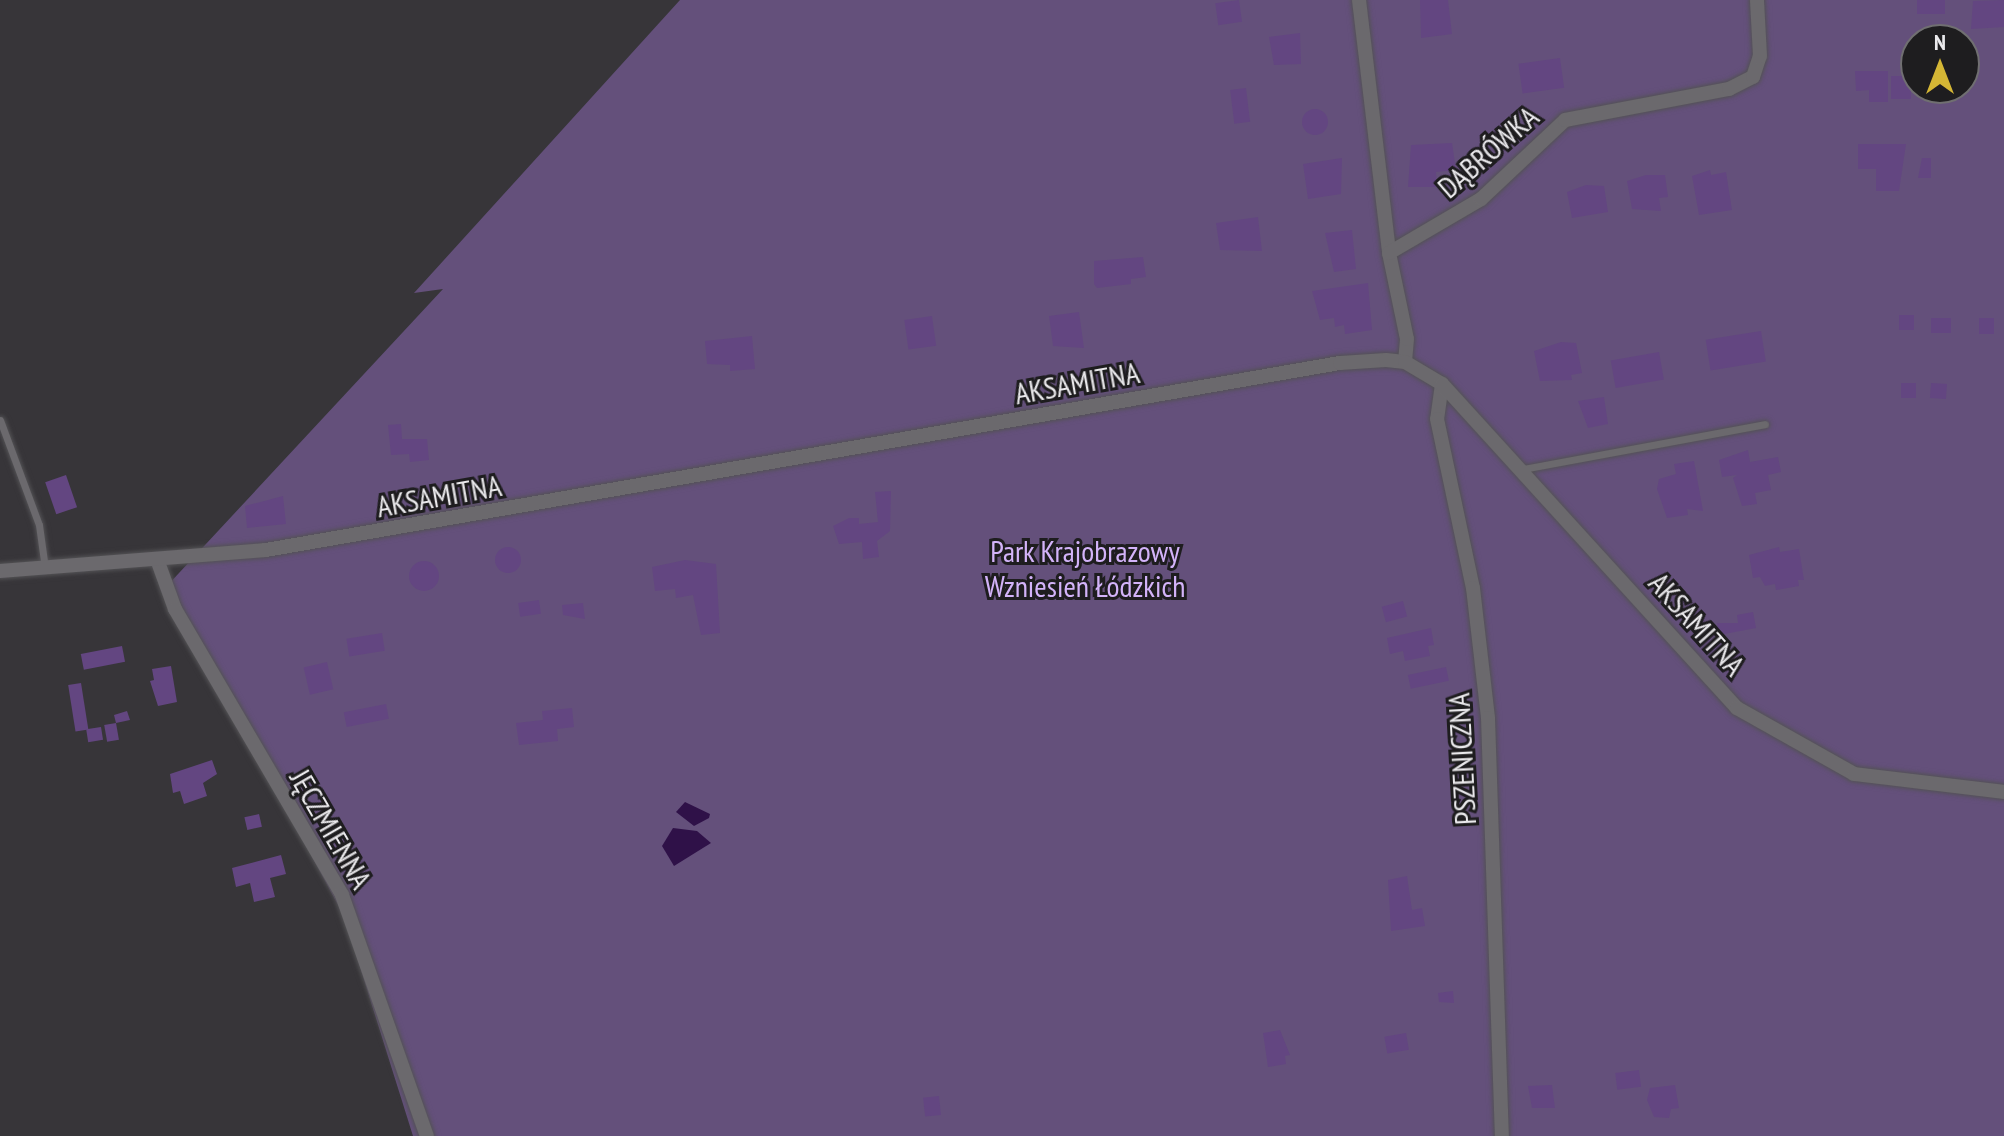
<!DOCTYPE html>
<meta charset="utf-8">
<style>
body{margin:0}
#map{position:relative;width:2004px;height:1136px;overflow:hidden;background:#373539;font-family:"PT Sans Narrow",sans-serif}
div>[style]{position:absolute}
.green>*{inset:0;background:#64507b}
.water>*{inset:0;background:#2f1148}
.building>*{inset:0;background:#634681;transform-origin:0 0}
.round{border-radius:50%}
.roads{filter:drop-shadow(0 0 2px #535255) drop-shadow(0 0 2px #535255)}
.service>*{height:7px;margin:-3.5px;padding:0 3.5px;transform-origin:3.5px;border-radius:3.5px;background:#6b696d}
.minor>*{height:14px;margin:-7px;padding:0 7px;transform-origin:7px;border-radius:7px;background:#6b696d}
span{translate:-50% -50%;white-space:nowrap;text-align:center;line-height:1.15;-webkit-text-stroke:6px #1e1d1f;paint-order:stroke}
.street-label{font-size:30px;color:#eae9ec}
.park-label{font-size:30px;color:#d3b3f9}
.north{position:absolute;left:1900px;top:24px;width:80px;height:80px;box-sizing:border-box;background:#1e1d1f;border:2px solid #706f71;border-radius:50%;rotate:0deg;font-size:22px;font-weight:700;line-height:32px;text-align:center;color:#eae9ec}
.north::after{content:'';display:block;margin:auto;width:28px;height:36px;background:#d4b635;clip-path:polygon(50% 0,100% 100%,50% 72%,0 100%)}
</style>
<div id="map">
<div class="green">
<i style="clip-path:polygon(evenodd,680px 0,2004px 0,2004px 1136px,413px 1136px,344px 916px,166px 587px,443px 289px,414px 293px,680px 0,1916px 40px,1964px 40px,1964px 88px,1916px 88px,1916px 40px)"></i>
</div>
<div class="water">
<i style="clip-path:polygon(685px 802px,710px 814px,709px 818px,694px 826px,676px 812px)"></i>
<i style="clip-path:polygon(673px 828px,697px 831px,711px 843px,674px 866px,662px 846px)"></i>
</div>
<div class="building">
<i style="left:1239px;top:0;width:22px;height:24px;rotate:82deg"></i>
<i style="clip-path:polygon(1420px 0,1448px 0,1452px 34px,1421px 38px)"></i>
<i style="left:1917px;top:0;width:28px;height:14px"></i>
<i style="clip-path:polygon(2004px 0,2004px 27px,1971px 29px,1973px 1px)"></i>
<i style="clip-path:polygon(1300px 33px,1301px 64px,1274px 65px,1269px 37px)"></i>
<i style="left:1560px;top:58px;width:30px;height:42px;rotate:82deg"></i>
<i style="clip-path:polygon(1855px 71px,1888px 71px,1888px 102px,1869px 102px,1869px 90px,1856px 91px)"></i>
<i style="left:1911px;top:76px;width:23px;height:20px;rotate:90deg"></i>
<i style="left:1246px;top:88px;width:34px;height:16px;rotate:83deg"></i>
<i class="round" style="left:1302px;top:109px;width:26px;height:26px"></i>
<i style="clip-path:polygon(1452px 143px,1456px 170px,1436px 172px,1437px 187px,1408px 187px,1411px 145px)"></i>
<i style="clip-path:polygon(1858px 144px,1906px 144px,1899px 191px,1876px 191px,1876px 169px,1858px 169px)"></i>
<i style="clip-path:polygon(1342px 158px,1341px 194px,1308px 199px,1303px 164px)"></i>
<i style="clip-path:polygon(1922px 158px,1931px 158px,1931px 178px,1918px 178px)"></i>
<i style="clip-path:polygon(1710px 170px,1711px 175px,1726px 172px,1732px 210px,1699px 215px,1692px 176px)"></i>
<i style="clip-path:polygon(1646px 175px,1665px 175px,1668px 197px,1659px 198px,1661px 211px,1632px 209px,1627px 181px)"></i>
<i style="clip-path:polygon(1586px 185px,1604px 186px,1608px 212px,1572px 218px,1567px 192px)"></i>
<i style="clip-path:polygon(1258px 217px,1262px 251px,1220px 250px,1216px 223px)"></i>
<i style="clip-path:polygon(1352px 230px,1356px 269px,1334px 272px,1325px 233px)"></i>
<i style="clip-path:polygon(1143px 257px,1146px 277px,1131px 279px,1131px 284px,1097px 288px,1094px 284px,1094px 261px)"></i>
<i style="clip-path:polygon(1368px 283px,1372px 330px,1345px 334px,1344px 325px,1335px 327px,1334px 318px,1320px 320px,1312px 291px)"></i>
<i style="clip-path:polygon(1079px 312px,1084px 348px,1053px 346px,1049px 316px)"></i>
<i style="left:1899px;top:315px;width:15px;height:15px"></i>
<i style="left:932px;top:316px;width:30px;height:28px;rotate:82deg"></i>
<i style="left:1931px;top:318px;width:20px;height:15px"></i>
<i style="left:1979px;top:318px;width:15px;height:16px"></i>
<i style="left:1761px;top:331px;width:31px;height:56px;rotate:81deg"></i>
<i style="clip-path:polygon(752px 336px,755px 369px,730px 371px,730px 365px,707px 364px,705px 341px)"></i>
<i style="clip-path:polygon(1561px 342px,1576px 343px,1582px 373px,1571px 375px,1572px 380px,1540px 381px,1534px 351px)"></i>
<i style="left:1659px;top:352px;width:28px;height:49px;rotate:80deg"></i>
<i style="left:1901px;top:383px;width:15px;height:15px"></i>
<i style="left:1931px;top:383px;width:16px;height:15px;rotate:4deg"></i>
<i style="clip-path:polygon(1604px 397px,1608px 424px,1588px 428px,1578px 401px)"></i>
<i style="clip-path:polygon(401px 424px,402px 439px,427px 439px,429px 460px,410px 462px,409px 454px,391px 455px,388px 425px)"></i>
<i style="clip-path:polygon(1748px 450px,1750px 462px,1778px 457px,1781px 472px,1768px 475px,1771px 490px,1755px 493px,1757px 504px,1742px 506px,1733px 478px,1737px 475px,1722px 477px,1719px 460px)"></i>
<i style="clip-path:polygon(1694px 461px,1703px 511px,1687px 509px,1688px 515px,1667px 518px,1657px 489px,1659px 479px,1676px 474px,1674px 464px)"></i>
<i style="left:66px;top:475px;width:34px;height:22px;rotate:71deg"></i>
<i style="clip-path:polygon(891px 491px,890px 531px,877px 541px,879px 557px,863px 559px,862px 542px,839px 544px,833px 526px,849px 518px,859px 518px,859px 524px,878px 522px,875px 492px)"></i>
<i style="clip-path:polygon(283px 496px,286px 524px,247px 528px,245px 506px)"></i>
<i style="clip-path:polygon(1779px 547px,1780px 552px,1799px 549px,1804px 580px,1798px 580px,1799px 586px,1776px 590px,1775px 584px,1765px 586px,1760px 577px,1753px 578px,1749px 555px)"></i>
<i class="round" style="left:495px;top:547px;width:26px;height:26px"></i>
<i style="clip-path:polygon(685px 560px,716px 564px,720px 633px,701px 635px,693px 595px,676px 598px,675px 589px,655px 591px,652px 567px)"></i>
<i class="round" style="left:409px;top:561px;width:30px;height:30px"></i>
<i style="left:539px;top:600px;width:14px;height:21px;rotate:82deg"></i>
<i style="left:1403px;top:601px;width:16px;height:22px;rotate:75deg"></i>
<i style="clip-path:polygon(583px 603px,585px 619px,563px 615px,562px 605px)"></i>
<i style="clip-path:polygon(1753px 612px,1756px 628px,1719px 635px,1717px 623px,1738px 623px,1737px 615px)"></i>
<i style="clip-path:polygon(1431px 628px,1434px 645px,1428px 646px,1430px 656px,1405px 661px,1403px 651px,1390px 654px,1387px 638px)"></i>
<i style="left:382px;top:633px;width:18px;height:36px;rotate:81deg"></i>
<i style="left:122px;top:646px;width:16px;height:42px;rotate:79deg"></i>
<i style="left:327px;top:662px;width:28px;height:24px;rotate:77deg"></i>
<i style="clip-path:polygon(171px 666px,177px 702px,158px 706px,150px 681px,154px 680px,152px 669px)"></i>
<i style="left:1446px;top:667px;width:14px;height:39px;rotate:78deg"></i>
<i style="left:81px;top:683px;width:47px;height:13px;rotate:81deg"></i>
<i style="left:386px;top:704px;width:15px;height:43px;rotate:79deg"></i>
<i style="clip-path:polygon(572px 708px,574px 727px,557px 729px,558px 741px,519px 745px,516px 723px,543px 720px,542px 711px)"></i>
<i style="clip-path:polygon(127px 711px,130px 720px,116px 723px,114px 715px)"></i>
<i style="left:116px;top:723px;width:17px;height:12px;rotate:80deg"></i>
<i style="left:101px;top:727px;width:13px;height:15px;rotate:81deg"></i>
<i style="clip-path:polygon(212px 760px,217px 774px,203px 783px,207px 796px,184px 804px,180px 791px,173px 793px,170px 774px)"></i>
<i style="left:259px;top:814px;width:13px;height:15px;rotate:77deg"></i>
<i style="clip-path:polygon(281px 855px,286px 874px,270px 878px,275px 897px,254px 902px,250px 883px,236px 887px,232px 868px)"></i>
<i style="clip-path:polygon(1407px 876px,1412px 910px,1422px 908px,1425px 926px,1391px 931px,1388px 880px)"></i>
<i style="clip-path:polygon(1453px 991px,1454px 1003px,1439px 1002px,1438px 993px)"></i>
<i style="clip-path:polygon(1280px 1030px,1290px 1055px,1285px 1056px,1286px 1064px,1268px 1067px,1263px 1033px)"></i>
<i style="left:1406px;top:1033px;width:17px;height:22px;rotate:80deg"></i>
<i style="left:1639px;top:1070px;width:17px;height:24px;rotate:83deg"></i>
<i style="clip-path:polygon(1552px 1085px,1555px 1108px,1532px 1108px,1528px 1086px)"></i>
<i style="clip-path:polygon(1675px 1085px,1679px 1108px,1671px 1109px,1669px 1118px,1654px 1117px,1647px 1100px,1650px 1088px)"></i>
<i style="left:939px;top:1096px;width:19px;height:16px;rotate:84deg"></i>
</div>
<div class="roads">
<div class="service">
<i style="left:0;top:420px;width:112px;rotate:69.6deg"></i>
<i style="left:39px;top:525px;width:43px;rotate:82.1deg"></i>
<i style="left:1523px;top:469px;width:246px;rotate:-10.5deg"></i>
</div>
<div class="minor">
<i style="left:1359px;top:0;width:255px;rotate:83.2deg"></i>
<i style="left:1405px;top:362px;width:23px;rotate:-85deg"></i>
<i style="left:1407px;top:339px;width:88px;rotate:-101.8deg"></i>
<i style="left:1389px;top:253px;width:107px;rotate:-30.4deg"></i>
<i style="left:1481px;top:199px;width:115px;rotate:-43.2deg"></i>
<i style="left:1565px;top:120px;width:167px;rotate:-10.7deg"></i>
<i style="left:1729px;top:89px;width:27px;rotate:-27deg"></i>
<i style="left:1753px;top:77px;width:22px;rotate:-72deg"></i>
<i style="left:1760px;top:56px;width:56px;rotate:-93.1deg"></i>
<i style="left:1442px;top:384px;width:35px;rotate:98deg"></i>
<i style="left:1437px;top:419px;width:173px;rotate:78deg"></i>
<i style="left:1473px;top:588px;width:131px;rotate:83.4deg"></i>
<i style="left:1488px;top:718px;width:418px;rotate:88.1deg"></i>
<i style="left:158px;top:562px;width:50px;rotate:70.1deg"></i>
<i style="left:175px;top:609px;width:331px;rotate:59.7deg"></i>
<i style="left:342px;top:895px;width:256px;rotate:70.6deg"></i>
<i style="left:0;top:571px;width:267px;rotate:-4.5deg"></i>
<i style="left:266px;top:550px;width:1090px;rotate:-9.88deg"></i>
<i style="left:1340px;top:363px;width:46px;rotate:-3.7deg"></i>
<i style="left:1386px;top:360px;width:19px;rotate:6deg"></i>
<i style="left:1405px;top:362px;width:43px;rotate:30.7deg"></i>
<i style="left:1442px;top:384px;width:438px;rotate:47.7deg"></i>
<i style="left:1737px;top:708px;width:134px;rotate:29.4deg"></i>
<i style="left:1854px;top:774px;width:151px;rotate:6.8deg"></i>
</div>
</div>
<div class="street-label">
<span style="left:1488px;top:152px;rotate:-41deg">DĄBRÓWKA</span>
<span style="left:1077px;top:383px;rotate:-10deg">AKSAMITNA</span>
<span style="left:439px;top:496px;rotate:-10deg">AKSAMITNA</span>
<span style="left:1697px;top:624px;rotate:48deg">AKSAMITNA</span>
<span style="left:1462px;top:759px;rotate:-93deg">PSZENICZNA</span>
<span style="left:331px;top:829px;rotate:60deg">JĘCZMIENNA</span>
</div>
<div class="park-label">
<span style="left:1085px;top:568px">Park Krajobrazowy<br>Wzniesień Łódzkich</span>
</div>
<div class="north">N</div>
</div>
